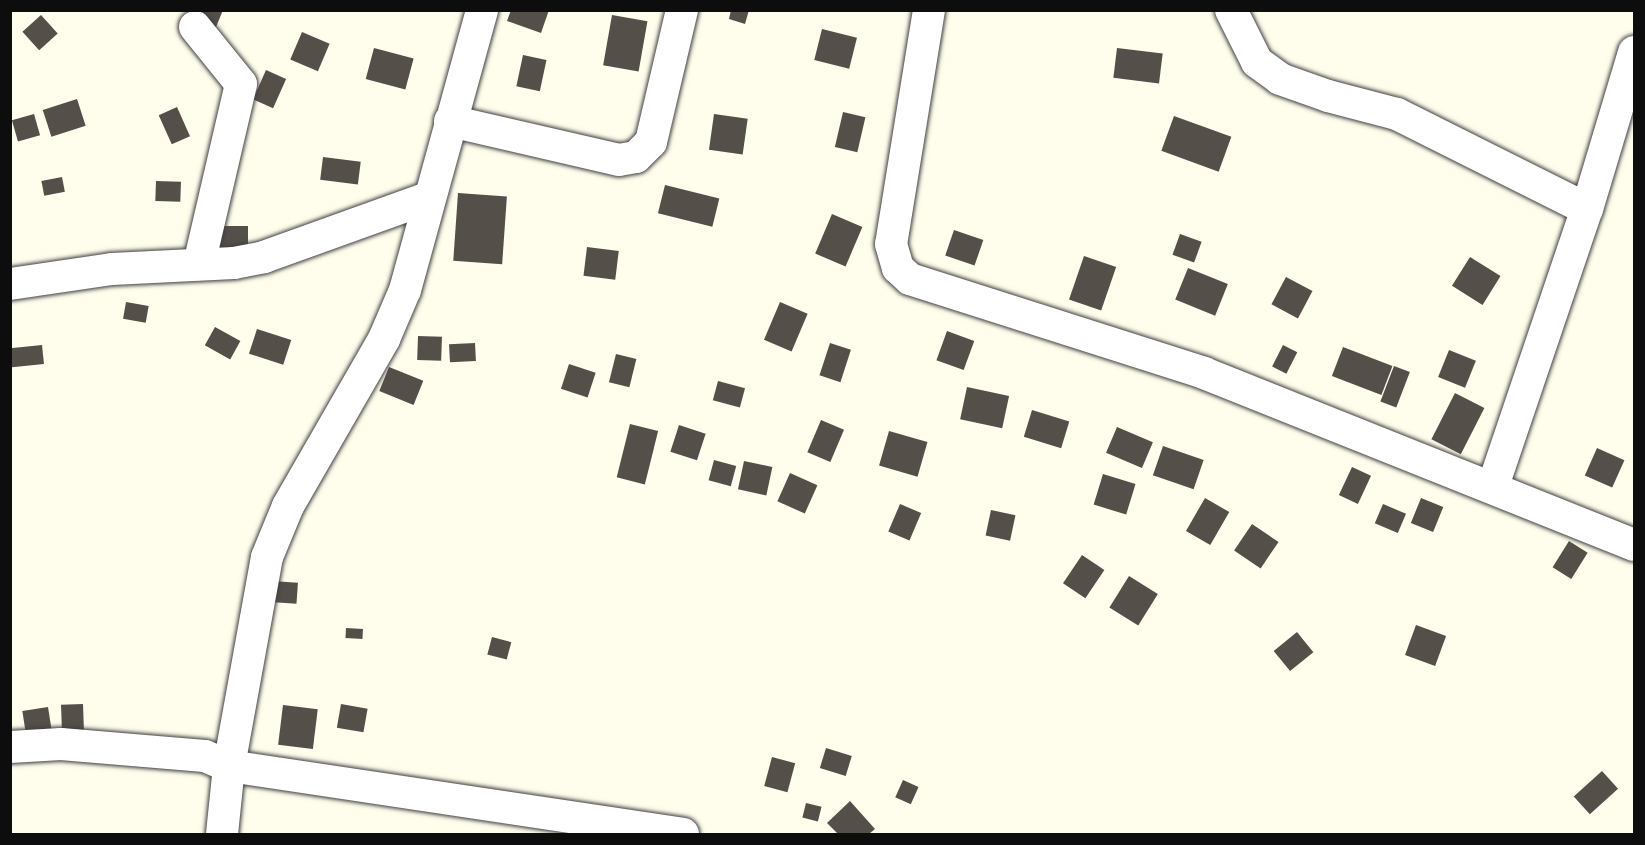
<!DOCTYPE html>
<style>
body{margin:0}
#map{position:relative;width:1645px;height:845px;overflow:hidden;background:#fffdec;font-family:"Roboto Serif",serif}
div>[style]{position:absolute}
.building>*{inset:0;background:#554f49;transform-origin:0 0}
.roads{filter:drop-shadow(0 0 2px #404040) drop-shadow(0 0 2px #404040)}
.minor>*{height:32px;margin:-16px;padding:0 16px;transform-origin:16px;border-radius:16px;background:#fff}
span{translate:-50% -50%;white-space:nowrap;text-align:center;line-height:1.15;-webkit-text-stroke:6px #fff;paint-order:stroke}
.frame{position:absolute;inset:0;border:12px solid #0d0d0d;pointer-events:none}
</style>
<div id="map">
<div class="building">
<i style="clip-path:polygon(184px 10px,223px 10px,216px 27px)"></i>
<i style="clip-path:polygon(511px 10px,549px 10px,541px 33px,507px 21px)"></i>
<i style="clip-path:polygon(731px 10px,749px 10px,745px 24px,729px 19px)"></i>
<i style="left:41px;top:15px;width:25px;height:25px;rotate:48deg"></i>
<i style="left:612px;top:15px;width:36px;height:51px;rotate:10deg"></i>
<i style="left:822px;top:29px;width:36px;height:32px;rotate:14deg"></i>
<i style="left:302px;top:32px;width:30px;height:30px;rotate:23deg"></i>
<i style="left:374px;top:48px;width:41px;height:32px;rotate:15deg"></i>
<i style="left:1117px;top:48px;width:46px;height:30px;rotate:7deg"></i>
<i style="left:523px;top:55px;width:24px;height:32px;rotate:12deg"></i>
<i style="left:266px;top:70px;width:22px;height:32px;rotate:24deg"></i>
<i style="left:77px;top:99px;width:28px;height:36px;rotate:72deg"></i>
<i style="left:177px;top:107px;width:32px;height:20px;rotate:66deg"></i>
<i style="left:843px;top:112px;width:23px;height:36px;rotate:13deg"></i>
<i style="left:34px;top:114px;width:22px;height:23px;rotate:74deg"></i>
<i style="left:714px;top:114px;width:34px;height:36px;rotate:8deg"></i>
<i style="left:1174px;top:116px;width:61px;height:37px;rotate:20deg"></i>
<i style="left:323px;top:157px;width:38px;height:23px;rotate:7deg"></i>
<i style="left:62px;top:177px;width:15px;height:21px;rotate:79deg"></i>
<i style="left:156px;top:181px;width:25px;height:20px;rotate:2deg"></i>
<i style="left:665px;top:185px;width:56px;height:29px;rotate:14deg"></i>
<i style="left:458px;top:193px;width:49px;height:68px;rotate:4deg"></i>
<i style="left:832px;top:214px;width:33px;height:43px;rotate:23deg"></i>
<i style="left:216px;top:226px;width:32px;height:23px"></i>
<i style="left:954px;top:230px;width:31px;height:27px;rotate:19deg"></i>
<i style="left:1180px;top:234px;width:23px;height:22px;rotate:20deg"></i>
<i style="left:587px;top:247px;width:32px;height:29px;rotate:7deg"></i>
<i style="left:1084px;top:256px;width:34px;height:46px;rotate:19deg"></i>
<i style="left:1470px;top:257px;width:36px;height:34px;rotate:32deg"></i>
<i style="left:1188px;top:268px;width:43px;height:34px;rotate:22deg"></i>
<i style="left:1286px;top:277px;width:30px;height:31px;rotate:28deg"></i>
<i style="left:126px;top:302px;width:23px;height:17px;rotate:10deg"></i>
<i style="left:780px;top:302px;width:30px;height:41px;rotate:23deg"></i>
<i style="left:215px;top:327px;width:29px;height:21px;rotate:29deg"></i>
<i style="left:257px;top:329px;width:36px;height:26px;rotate:18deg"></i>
<i style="left:947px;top:331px;width:29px;height:31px;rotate:20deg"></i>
<i style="left:418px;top:336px;width:24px;height:24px;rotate:2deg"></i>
<i style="left:475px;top:343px;width:18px;height:26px;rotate:87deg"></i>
<i style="left:830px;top:343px;width:22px;height:34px;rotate:18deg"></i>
<i style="left:42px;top:345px;width:19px;height:32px;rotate:84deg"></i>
<i style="left:1283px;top:345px;width:16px;height:24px;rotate:27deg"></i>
<i style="left:1343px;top:347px;width:53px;height:31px;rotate:21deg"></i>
<i style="left:1449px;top:350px;width:29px;height:29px;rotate:22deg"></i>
<i style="left:616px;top:354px;width:21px;height:29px;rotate:14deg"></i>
<i style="left:569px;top:364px;width:28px;height:26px;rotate:18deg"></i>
<i style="left:1394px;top:366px;width:17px;height:38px;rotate:21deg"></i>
<i style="left:389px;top:367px;width:37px;height:26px;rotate:22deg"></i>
<i style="left:718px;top:381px;width:28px;height:20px;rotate:15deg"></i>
<i style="left:967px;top:387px;width:43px;height:33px;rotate:12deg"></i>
<i style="left:1455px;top:393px;width:33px;height:52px;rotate:27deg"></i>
<i style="left:1032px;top:410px;width:39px;height:28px;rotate:17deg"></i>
<i style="left:821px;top:420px;width:25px;height:35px;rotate:23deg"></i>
<i style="left:630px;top:424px;width:29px;height:55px;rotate:14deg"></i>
<i style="left:679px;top:425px;width:28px;height:28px;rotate:18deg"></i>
<i style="left:1117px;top:427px;width:39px;height:28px;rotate:23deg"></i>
<i style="left:889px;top:431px;width:40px;height:36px;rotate:16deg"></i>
<i style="left:1163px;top:446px;width:43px;height:31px;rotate:19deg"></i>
<i style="left:1597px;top:448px;width:30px;height:30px;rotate:24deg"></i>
<i style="left:714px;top:460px;width:23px;height:21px;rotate:15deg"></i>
<i style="left:744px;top:461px;width:29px;height:29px;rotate:12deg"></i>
<i style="left:1352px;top:467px;width:21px;height:31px;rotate:25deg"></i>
<i style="left:790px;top:473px;width:30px;height:31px;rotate:24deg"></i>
<i style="left:1103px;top:474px;width:34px;height:32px;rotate:17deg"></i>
<i style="left:1205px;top:498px;width:28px;height:38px;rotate:30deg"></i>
<i style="left:1421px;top:498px;width:24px;height:27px;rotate:22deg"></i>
<i style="left:900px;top:504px;width:23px;height:30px;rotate:23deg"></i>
<i style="left:1383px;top:504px;width:25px;height:21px;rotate:23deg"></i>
<i style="left:991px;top:510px;width:25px;height:26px;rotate:12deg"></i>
<i style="left:1252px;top:524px;width:32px;height:32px;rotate:34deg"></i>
<i style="left:1569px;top:541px;width:22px;height:31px;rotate:32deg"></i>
<i style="left:1082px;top:555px;width:27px;height:34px;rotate:34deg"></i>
<i style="left:1129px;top:576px;width:34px;height:37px;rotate:32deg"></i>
<i style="left:272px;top:581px;width:26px;height:21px;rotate:4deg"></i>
<i style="left:1416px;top:625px;width:32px;height:32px;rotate:20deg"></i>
<i style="left:346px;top:628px;width:17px;height:10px;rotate:3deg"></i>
<i style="left:1297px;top:632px;width:26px;height:30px;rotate:51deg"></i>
<i style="left:492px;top:637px;width:20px;height:18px;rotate:15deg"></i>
<i style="left:83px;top:704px;width:37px;height:22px;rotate:88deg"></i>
<i style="left:341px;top:704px;width:27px;height:24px;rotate:10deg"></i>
<i style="left:283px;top:705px;width:35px;height:40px;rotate:7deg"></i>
<i style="left:48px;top:707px;width:25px;height:26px;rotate:81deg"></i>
<i style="left:826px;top:748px;width:27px;height:21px;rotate:17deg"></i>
<i style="left:772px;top:757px;width:24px;height:30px;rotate:15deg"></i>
<i style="left:1602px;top:771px;width:24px;height:38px;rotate:48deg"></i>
<i style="left:903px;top:780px;width:17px;height:19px;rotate:24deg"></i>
<i style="clip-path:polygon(850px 801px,875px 829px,869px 834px,838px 834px,827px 823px)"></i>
<i style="left:806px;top:803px;width:16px;height:15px;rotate:14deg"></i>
</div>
<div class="roads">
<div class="minor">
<i style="left:929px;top:10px;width:237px;rotate:99.2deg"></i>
<i style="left:891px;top:244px;width:25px;rotate:74deg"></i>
<i style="left:898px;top:268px;width:16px;rotate:43deg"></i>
<i style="left:910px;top:279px;width:309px;rotate:17.7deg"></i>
<i style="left:1204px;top:373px;width:463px;rotate:21.8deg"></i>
<i style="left:1231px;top:10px;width:58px;rotate:63.4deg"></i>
<i style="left:1257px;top:62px;width:29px;rotate:36deg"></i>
<i style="left:1280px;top:79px;width:51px;rotate:19.5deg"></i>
<i style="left:1328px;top:96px;width:71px;rotate:14.6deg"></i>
<i style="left:1397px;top:114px;width:212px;rotate:26.6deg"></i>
<i style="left:195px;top:27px;width:73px;rotate:51.1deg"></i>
<i style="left:241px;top:84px;width:185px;rotate:103.1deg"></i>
<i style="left:450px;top:121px;width:173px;rotate:13deg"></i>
<i style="left:619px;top:160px;width:17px;rotate:-10deg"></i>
<i style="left:636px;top:157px;width:21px;rotate:-45deg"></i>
<i style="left:651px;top:142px;width:136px;rotate:-76.8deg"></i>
<i style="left:10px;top:284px;width:103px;rotate:-8.4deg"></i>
<i style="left:112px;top:269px;width:122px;rotate:-2.8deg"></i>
<i style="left:234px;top:263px;width:31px;rotate:-11deg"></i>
<i style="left:264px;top:257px;width:174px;rotate:-19.8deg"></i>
<i style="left:1493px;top:486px;width:293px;rotate:-71.3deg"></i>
<i style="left:1587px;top:209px;width:164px;rotate:-73.3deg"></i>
<i style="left:10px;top:747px;width:51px;rotate:-3.4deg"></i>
<i style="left:61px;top:744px;width:144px;rotate:4.8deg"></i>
<i style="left:205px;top:756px;width:26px;rotate:23deg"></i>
<i style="left:229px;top:766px;width:459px;rotate:8.5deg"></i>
<i style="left:222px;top:834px;width:68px;rotate:-84.1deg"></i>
<i style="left:229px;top:766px;width:212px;rotate:-79.7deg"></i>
<i style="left:267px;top:557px;width:55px;rotate:-67.6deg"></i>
<i style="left:288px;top:506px;width:193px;rotate:-60.1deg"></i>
<i style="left:384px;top:339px;width:53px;rotate:-66.8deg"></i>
<i style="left:405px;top:290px;width:290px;rotate:-74.6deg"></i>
</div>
</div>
<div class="frame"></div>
</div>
